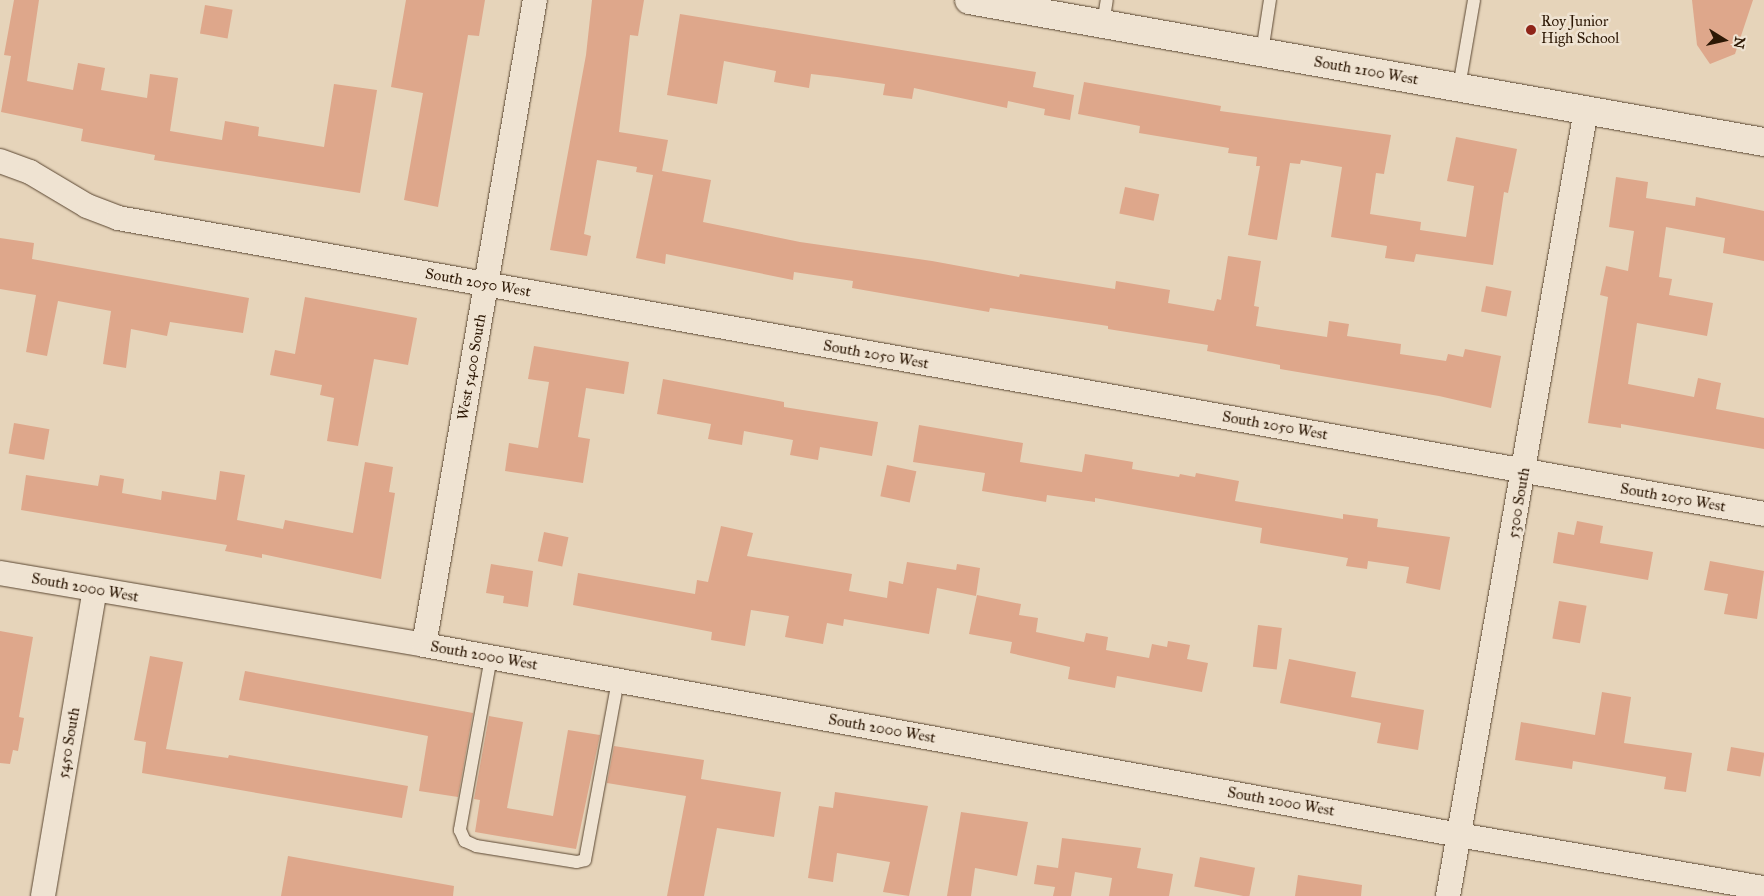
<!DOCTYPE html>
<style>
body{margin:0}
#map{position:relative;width:1764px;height:896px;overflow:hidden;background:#e6d4ba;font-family:"IM FELL Great Primer",serif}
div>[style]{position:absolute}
.building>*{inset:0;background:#dea78b;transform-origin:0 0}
.roads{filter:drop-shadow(0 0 1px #5b4732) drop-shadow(0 0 1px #5b4732)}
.service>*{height:12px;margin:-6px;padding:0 6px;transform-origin:6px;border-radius:6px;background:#efe3d2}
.minor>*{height:24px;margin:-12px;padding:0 12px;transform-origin:12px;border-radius:12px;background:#efe3d2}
.tertiary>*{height:28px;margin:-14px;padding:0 14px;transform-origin:14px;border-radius:14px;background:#efe3d2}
.dots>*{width:14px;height:14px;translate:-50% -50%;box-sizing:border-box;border:2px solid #efe3d2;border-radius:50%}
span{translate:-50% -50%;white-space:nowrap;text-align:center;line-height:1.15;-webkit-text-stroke:5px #efe3d2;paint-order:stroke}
.poi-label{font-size:15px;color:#2d1805}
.left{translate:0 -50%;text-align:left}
.street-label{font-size:15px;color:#2d1805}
.north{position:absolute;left:1699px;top:15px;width:50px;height:50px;-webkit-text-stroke:4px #efe3d2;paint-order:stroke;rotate:100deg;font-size:14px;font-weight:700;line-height:20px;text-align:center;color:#2d1805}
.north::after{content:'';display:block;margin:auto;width:18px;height:22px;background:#2d1805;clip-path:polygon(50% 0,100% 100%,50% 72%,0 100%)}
</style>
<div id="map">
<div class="building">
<i style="clip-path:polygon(14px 0,39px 0,27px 81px,73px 90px,78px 63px,105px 68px,101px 90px,147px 98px,150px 74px,178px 78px,170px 131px,222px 140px,225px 121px,259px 127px,258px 136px,324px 147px,334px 84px,377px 90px,360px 193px,154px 160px,155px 155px,81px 141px,83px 129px,1px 112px,11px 56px,4px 55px)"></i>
<i style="clip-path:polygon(406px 0,485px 0,479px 36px,468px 35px,438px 207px,404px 200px,423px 93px,391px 87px)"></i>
<i style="clip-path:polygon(592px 0,644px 0,638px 36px,630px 35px,619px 132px,668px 140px,662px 171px,711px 180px,703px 222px,800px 242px,932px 261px,1019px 277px,1020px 274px,1115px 289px,1116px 281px,1170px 290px,1168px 303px,1214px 311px,1217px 299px,1221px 300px,1228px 256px,1261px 261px,1254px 306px,1259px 307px,1256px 326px,1327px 337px,1329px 321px,1349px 324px,1347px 336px,1401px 344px,1400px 354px,1446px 361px,1448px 354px,1463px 357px,1465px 349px,1501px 356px,1491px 408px,1439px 396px,1280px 369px,1280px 365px,1207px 351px,1208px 345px,1108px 329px,1108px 326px,990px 308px,989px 312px,852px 288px,853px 281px,794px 272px,793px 280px,666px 254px,665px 264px,636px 258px,653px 175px,636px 172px,637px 167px,597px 160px,584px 234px,591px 236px,587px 256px,550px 250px,586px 55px)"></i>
<i style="clip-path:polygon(1692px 0,1753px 0,1735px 54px,1710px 64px,1697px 45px)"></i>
<i style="left:205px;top:5px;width:28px;height:29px;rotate:10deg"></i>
<i style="clip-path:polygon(680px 14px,1036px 72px,1033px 87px,1074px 95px,1070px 120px,1044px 115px,1045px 109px,1008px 101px,1007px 108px,914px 88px,912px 99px,883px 95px,885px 84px,837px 77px,811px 74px,809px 88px,774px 82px,776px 71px,724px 61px,717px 104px,667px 95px)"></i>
<i style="clip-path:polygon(1084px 82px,1221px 106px,1220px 111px,1391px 135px,1384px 174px,1376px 173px,1370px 214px,1421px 222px,1420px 230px,1466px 237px,1474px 186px,1447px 181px,1456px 137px,1517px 149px,1508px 193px,1504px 192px,1493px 265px,1416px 254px,1414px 262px,1385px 258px,1387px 246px,1331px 237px,1342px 167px,1301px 160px,1300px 164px,1290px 163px,1277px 240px,1248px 235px,1260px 166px,1256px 166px,1257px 157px,1228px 153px,1229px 148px,1139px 133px,1140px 126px,1078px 114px)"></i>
<i style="clip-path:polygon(1616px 177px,1648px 182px,1646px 198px,1695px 206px,1696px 197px,1764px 211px,1764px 261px,1723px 253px,1725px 238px,1666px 227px,1659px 277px,1672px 279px,1669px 295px,1713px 303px,1707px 336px,1637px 323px,1628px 384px,1694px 397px,1698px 378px,1721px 383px,1716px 409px,1764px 418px,1764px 449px,1621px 424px,1621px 428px,1588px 423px,1608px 297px,1600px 295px,1606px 266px,1628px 271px,1634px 231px,1609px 227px)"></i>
<i style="left:1125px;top:187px;width:35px;height:27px;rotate:12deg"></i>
<i style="clip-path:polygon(0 238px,34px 243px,32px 259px,249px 298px,243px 333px,170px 322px,167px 336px,131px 329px,126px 368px,103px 364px,111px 311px,58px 301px,47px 356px,26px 352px,36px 295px,0 289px)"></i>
<i style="left:1486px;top:286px;width:26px;height:26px;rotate:11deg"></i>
<i style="clip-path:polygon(305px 297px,417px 318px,408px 365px,374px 359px,358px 446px,327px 441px,334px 398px,320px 395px,322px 385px,270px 375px,275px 350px,295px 354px)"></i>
<i style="clip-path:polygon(534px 346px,629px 362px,624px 394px,586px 388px,578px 437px,590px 439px,583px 483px,505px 471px,509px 443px,538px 448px,549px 382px,528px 379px)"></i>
<i style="clip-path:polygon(663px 379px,784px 402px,784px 407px,878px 422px,872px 456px,820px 447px,818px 460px,790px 455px,793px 440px,744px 431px,742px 445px,708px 439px,711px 424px,657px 414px)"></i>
<i style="left:14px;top:423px;width:36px;height:31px;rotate:10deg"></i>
<i style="clip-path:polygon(919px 425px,1023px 443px,1020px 462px,1082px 472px,1085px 454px,1133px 462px,1132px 469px,1179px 477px,1180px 474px,1195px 477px,1196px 473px,1239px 481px,1235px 501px,1343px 519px,1343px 514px,1378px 519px,1377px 527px,1450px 537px,1440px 590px,1406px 583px,1409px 567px,1368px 561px,1367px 569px,1346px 566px,1348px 558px,1260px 543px,1262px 528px,1095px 498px,1095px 502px,1047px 495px,1046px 502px,982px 491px,985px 473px,913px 462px)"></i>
<i style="clip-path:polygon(365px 462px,393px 467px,389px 492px,395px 493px,381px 579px,262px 554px,262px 558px,225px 551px,227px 545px,21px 510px,26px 475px,98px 486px,100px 475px,124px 479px,122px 493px,161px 500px,162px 491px,216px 500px,220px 471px,245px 475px,237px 520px,283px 529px,285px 520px,353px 533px)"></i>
<i style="left:887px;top:465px;width:30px;height:32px;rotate:12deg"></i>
<i style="clip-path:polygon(1577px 521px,1603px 526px,1600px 543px,1653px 552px,1648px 580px,1553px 563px,1558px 532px,1574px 535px)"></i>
<i style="clip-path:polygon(721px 526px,753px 533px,747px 556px,852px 574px,849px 591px,887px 598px,889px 581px,903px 584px,907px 562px,956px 570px,957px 564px,980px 568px,976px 596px,937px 588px,929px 634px,844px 619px,843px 626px,827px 623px,823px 644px,785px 637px,789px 616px,751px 610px,745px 646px,711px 640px,712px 632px,573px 605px,578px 573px,695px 594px,697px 580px,708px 582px)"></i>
<i style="left:544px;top:532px;width:25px;height:30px;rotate:12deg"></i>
<i style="clip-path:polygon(1710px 561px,1764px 571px,1757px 619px,1724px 614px,1728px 594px,1704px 590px)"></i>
<i style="clip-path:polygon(491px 564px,533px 571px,528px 607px,503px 603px,504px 596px,486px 593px)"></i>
<i style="clip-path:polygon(977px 595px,1021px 604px,1019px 615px,1038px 618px,1036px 632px,1084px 642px,1086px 633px,1108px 637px,1106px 650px,1149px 658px,1152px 644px,1167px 647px,1168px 641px,1190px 645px,1187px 659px,1208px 663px,1202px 692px,1117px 676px,1115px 688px,1068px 679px,1070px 667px,1010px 653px,1012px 642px,969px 634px)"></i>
<i style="left:1559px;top:601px;width:28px;height:38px;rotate:10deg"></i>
<i style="left:1258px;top:625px;width:24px;height:42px;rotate:7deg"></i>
<i style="clip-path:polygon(0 631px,33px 637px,19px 717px,24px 718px,18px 751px,13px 750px,10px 764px,0 763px)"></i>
<i style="clip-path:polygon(150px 656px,183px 662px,166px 749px,228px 758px,229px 755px,408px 786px,402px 818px,142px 773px,146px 742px,134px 740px)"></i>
<i style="clip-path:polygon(1289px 659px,1356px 672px,1351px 697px,1424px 710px,1418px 750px,1377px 743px,1381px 723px,1280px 703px)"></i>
<i style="clip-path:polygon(245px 671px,473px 713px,458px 797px,419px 791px,428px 736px,239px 700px)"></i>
<i style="clip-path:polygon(1602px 692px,1631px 697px,1624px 743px,1692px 753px,1686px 792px,1664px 789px,1666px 777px,1573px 761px,1572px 769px,1515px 760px,1521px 722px,1595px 735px)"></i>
<i style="clip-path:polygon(489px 716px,523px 722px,507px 808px,553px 816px,568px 730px,600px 735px,576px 849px,475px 832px,480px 800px,474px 799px)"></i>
<i style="clip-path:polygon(614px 746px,704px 760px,701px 779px,781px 792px,774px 837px,717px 828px,704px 896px,667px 896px,686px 796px,607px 783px)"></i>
<i style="left:1731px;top:747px;width:34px;height:24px;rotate:10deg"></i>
<i style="clip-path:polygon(835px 792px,928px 806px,909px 896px,883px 892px,890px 862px,837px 853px,833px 882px,808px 878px,819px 806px,833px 808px)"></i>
<i style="clip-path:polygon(961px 812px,1028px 822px,1017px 876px,975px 868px,971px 896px,947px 896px)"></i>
<i style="clip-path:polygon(1062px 838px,1141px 848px,1137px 868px,1173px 874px,1169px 896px,1109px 896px,1112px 878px,1075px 872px,1071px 896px,1053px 896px,1055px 887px,1034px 884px,1037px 865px,1058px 868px)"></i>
<i style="clip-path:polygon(288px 856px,454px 886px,453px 896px,281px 896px)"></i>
<i style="left:1200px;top:857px;width:56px;height:30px;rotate:11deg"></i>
<i style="clip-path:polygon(1298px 875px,1362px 885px,1361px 896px,1295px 896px)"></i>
</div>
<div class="roads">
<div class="service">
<i style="left:1103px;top:24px;width:24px;rotate:-81deg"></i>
<i style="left:1262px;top:52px;width:53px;rotate:-81.3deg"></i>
<i style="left:1459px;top:87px;width:88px;rotate:-80.2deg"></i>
<i style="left:491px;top:657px;width:176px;rotate:100.2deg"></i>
<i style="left:460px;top:830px;width:12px;rotate:66deg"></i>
<i style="left:465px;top:841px;width:12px;rotate:24deg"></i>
<i style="left:476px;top:846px;width:102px;rotate:9deg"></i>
<i style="left:577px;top:862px;width:8px;rotate:-14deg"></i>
<i style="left:585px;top:860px;width:182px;rotate:-79.6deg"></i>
</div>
<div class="minor">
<i style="left:0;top:161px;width:32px;rotate:20deg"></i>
<i style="left:30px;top:172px;width:66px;rotate:30.8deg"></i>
<i style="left:87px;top:206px;width:33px;rotate:21deg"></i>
<i style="left:118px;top:218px;width:1672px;rotate:10.19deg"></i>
<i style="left:0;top:573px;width:430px;rotate:9.6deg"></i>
<i style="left:424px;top:645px;width:1052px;rotate:10.4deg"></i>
<i style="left:1459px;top:835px;width:310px;rotate:9.9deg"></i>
<i style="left:424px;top:645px;width:654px;rotate:-80.24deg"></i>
<i style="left:43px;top:896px;width:311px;rotate:-80.4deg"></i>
<i style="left:1448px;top:896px;width:798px;rotate:-80.04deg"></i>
</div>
<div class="tertiary">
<i style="left:969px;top:0;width:808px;rotate:10.13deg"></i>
</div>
</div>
<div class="dots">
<i style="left:1531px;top:30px;background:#8f2418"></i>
</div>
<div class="poi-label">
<span class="left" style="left:1541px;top:30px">Roy Junior<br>High School</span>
</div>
<div class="street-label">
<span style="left:1366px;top:71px;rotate:10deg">South 2100 West</span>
<span style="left:478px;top:283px;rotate:10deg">South 2050 West</span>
<span style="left:876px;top:355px;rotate:10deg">South 2050 West</span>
<span style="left:472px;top:367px;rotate:-80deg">West 5400 South</span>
<span style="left:1275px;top:426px;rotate:10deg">South 2050 West</span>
<span style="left:1673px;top:498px;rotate:10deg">South 2050 West</span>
<span style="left:1519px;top:503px;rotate:-80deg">5300 South</span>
<span style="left:85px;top:588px;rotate:10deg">South 2000 West</span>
<span style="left:484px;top:656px;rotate:10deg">South 2000 West</span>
<span style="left:882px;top:729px;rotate:10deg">South 2000 West</span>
<span style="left:69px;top:743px;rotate:-80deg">5450 South</span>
<span style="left:1281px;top:802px;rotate:10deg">South 2000 West</span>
</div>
<div class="north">N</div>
</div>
